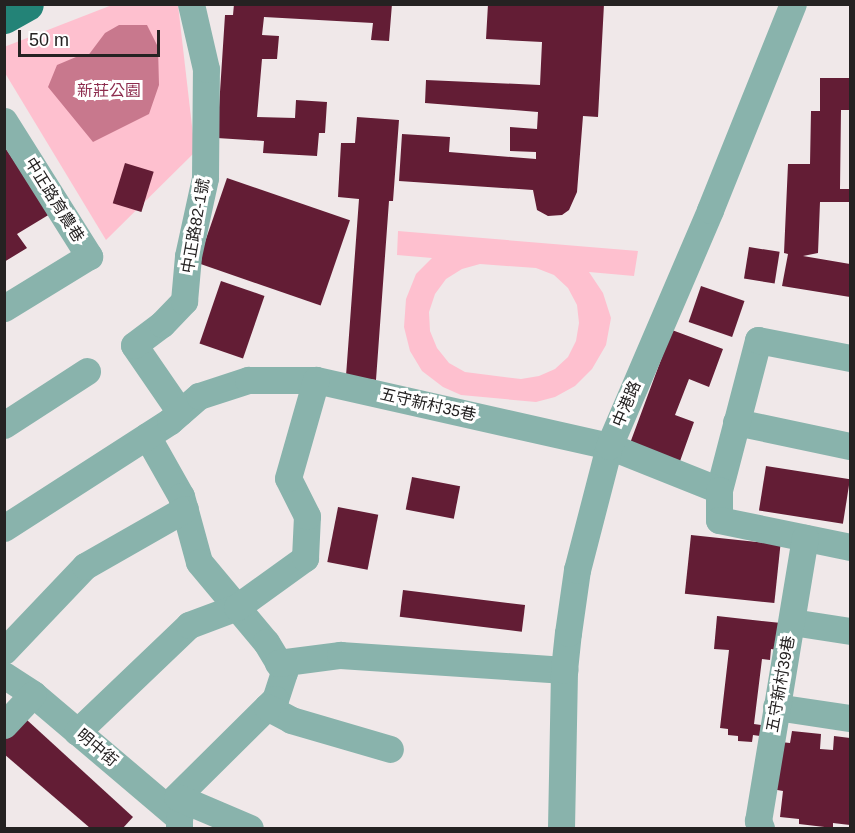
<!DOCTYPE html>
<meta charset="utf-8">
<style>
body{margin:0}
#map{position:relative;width:855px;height:833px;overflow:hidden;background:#f0e8e9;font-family:Helvetica,"Noto Sans TC",sans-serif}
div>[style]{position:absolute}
.green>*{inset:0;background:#fec0cf}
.water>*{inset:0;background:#c8788d}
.building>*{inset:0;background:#631d35;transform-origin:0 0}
.minor>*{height:27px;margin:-13.5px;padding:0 13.5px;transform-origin:13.5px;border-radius:13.5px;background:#89b3ac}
.major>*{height:33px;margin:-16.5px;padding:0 16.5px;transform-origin:16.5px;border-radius:16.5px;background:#238377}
span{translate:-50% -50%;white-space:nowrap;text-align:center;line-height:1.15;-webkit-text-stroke:6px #fff;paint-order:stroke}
.park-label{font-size:16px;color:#8d2c4e}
.street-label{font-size:16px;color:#252222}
.frame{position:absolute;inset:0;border:6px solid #252222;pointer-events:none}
.scale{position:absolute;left:18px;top:30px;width:142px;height:27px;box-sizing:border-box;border:3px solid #252222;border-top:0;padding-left:8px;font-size:18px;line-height:21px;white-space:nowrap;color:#252222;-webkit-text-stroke:4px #fff;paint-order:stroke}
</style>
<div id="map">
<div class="green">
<i style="clip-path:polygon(112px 5px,178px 5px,195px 152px,106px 240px,5px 73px,4px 47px)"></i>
<i style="clip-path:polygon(evenodd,398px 231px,638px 251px,634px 276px,589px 272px,603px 293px,611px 318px,606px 345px,592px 369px,575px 386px,555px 397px,536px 402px,461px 395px,443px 387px,422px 371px,410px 351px,404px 327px,406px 299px,416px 274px,432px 258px,397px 255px,398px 231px,480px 264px,536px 268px,554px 275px,568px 288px,577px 305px,579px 323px,576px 341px,568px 357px,555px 369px,539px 376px,521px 379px,465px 372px,449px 363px,437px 348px,430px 331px,429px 312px,435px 294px,446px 279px,462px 269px,480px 264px)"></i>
</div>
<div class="water">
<i style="clip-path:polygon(119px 25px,147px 25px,158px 47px,159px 85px,149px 114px,93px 142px,48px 87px,57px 65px,76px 57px,87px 57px,105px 33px)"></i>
</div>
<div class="building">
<i style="clip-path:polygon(234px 4px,392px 4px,389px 41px,371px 40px,373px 23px,264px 17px,262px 35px,279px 36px,277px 59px,262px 59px,257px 117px,295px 118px,296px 100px,327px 102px,325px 133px,319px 133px,317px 156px,263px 153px,264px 141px,217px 138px,225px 15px,233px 15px)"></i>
<i style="clip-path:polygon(488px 4px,604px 4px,598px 117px,583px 116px,577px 192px,569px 210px,562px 215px,548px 216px,537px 210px,533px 190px,399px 181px,402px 134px,450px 137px,449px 152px,536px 159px,536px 152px,510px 151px,510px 127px,537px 129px,538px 112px,425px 103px,426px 80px,540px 85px,542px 42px,486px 39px)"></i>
<i style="clip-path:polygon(820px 78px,850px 78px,850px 110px,841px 110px,840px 189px,850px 189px,850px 202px,820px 202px,818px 253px,803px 256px,850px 264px,850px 297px,782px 286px,788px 254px,784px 253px,788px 164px,810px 164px,811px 111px,820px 111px)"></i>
<i style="clip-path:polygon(357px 117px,399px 120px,393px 201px,389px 201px,376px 380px,346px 376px,359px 199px,338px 197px,341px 143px,355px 143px)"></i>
<i style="clip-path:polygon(4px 146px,50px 214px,17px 234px,27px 248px,4px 262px)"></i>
<i style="left:125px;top:163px;width:30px;height:42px;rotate:17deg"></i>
<i style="left:227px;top:178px;width:130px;height:90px;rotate:19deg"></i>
<i style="left:749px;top:247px;width:31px;height:32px;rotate:9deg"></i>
<i style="left:221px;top:281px;width:46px;height:66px;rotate:19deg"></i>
<i style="left:701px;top:286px;width:46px;height:38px;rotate:19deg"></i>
<i style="clip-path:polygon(672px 330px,723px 349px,709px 387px,689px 379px,675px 415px,694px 422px,679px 464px,629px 446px)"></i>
<i style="left:766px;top:466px;width:85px;height:45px;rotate:9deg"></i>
<i style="left:412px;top:477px;width:49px;height:33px;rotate:11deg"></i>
<i style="left:338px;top:507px;width:41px;height:56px;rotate:11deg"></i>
<i style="left:691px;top:535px;width:90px;height:59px;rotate:6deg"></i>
<i style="left:403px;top:590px;width:123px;height:27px;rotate:7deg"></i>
<i style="clip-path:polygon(717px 616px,781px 623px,778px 650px,771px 649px,770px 660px,762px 659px,754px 724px,761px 725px,760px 736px,753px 735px,752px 742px,738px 741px,738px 736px,728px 735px,728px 729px,720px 728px,729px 650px,714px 649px)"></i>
<i style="clip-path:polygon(27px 720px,133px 817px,123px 828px,90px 828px,4px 754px,4px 729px)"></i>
<i style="clip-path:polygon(792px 731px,821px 734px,820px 749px,833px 750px,834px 736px,850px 738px,850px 825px,833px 823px,833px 828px,799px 824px,799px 819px,780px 817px,783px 791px,766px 788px,771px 741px,790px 743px)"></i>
</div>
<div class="minor">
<i style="left:4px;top:121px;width:160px;rotate:57.8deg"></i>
<i style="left:89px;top:256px;width:100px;rotate:148.5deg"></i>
<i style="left:180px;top:412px;width:81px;rotate:-124.5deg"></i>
<i style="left:134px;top:345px;width:35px;rotate:-37deg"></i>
<i style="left:162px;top:324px;width:32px;rotate:-46deg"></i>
<i style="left:184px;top:301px;width:45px;rotate:-84.9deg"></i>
<i style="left:188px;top:256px;width:80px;rotate:-77.7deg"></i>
<i style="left:205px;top:178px;width:109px;rotate:-89.5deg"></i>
<i style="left:206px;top:69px;width:67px;rotate:-103deg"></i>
<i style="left:736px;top:422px;width:116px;rotate:11.9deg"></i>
<i style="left:4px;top:425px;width:99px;rotate:-33deg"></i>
<i style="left:147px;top:436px;width:69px;rotate:60.5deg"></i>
<i style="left:181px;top:496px;width:68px;rotate:74.7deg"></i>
<i style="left:199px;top:562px;width:104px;rotate:50.1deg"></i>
<i style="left:266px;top:642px;width:35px;rotate:59deg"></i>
<i style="left:284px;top:672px;width:28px;rotate:108deg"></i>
<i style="left:275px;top:699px;width:153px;rotate:135.3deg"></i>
<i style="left:719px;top:490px;width:155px;rotate:-75.4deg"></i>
<i style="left:758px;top:340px;width:94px;rotate:11.1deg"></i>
<i style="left:4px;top:528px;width:197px;rotate:-32.8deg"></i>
<i style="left:170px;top:421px;width:38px;rotate:-41deg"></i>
<i style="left:199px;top:396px;width:52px;rotate:-18.1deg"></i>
<i style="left:248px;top:380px;width:68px"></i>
<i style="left:316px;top:380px;width:300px;rotate:12.7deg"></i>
<i style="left:609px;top:446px;width:118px;rotate:21.8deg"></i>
<i style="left:719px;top:490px;width:30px;rotate:90deg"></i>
<i style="left:719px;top:520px;width:134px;rotate:11.6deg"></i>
<i style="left:792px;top:622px;width:59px;rotate:8.8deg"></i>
<i style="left:4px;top:651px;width:117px;rotate:-46.4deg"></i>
<i style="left:85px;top:566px;width:115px;rotate:-29.7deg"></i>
<i style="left:278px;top:663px;width:63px;rotate:-7.4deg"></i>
<i style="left:340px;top:655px;width:225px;rotate:3.8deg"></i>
<i style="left:4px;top:675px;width:35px;rotate:33deg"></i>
<i style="left:33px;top:694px;width:192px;rotate:40.3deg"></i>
<i style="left:179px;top:818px;width:10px;rotate:90deg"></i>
<i style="left:267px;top:707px;width:27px;rotate:28deg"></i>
<i style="left:291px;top:720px;width:103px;rotate:16.3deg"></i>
<i style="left:776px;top:707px;width:75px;rotate:8.5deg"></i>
<i style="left:4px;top:725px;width:42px;rotate:-46.9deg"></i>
<i style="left:77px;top:732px;width:155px;rotate:-43.7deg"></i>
<i style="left:189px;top:625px;width:51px;rotate:-20.6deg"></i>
<i style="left:237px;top:607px;width:84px;rotate:-35.8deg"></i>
<i style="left:305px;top:558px;width:42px;rotate:-87.3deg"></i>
<i style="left:307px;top:516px;width:42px;rotate:-116.6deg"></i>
<i style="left:288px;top:478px;width:102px;rotate:-74.1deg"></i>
<i style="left:177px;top:797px;width:79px;rotate:23deg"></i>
<i style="left:561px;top:828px;width:158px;rotate:-88.9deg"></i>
<i style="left:564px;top:670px;width:37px;rotate:-84deg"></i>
<i style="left:568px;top:633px;width:64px;rotate:-81.9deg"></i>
<i style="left:577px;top:570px;width:128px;rotate:-75.5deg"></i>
<i style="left:609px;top:446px;width:257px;rotate:-66.8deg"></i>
<i style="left:710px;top:210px;width:222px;rotate:-68.1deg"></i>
<i style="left:761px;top:828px;width:8px;rotate:-113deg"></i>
<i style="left:758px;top:821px;width:287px;rotate:-80.6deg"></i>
</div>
<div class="major">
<i style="left:4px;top:17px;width:26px;rotate:-29deg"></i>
</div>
<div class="park-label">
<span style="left:109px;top:91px">新莊公園</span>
</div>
<div class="street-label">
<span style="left:54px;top:200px;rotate:58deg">中正路育農巷</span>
<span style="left:196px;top:226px;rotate:-80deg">中正路82-1號</span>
<span style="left:627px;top:404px;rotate:-67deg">中港路</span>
<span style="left:428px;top:405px;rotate:13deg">五守新村35巷</span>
<span style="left:781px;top:684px;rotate:-80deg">五守新村39巷</span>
<span style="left:97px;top:748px;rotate:40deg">明中街</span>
</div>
<div class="frame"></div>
<div class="scale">50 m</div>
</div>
